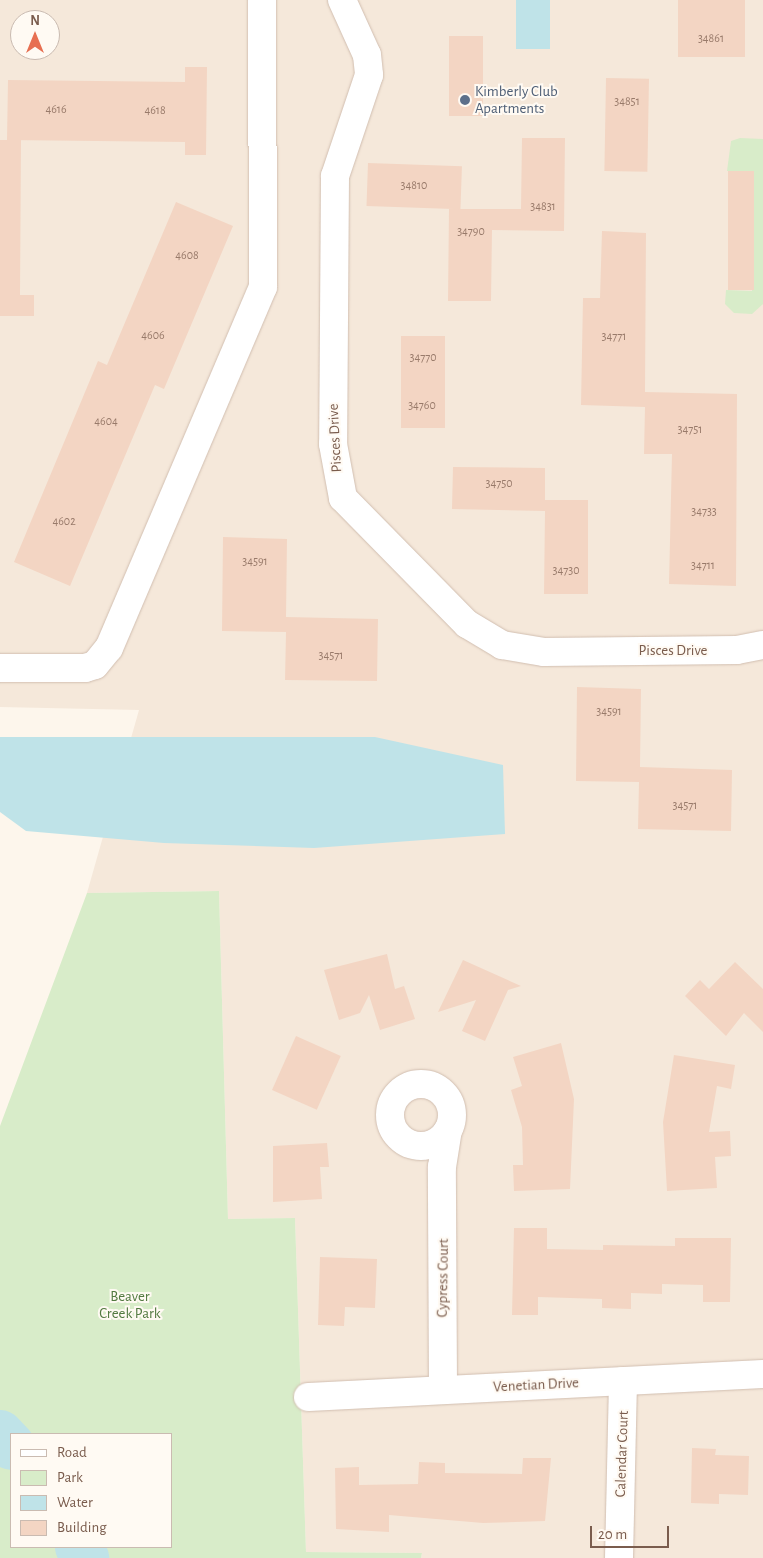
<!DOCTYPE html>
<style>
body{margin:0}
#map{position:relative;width:763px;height:1558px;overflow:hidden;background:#fdf6ec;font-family:"Alegreya Sans",sans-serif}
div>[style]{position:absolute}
.residential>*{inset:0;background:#f5e8da}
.green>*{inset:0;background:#d8ecc9}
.water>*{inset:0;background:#bfe3e8;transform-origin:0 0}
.river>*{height:48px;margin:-24px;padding:0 24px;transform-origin:24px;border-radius:24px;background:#bfe3e8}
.building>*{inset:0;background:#f3d5c3;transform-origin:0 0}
.roads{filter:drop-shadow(0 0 1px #d1beb0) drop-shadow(0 0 1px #d1beb0)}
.minor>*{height:28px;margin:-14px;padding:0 14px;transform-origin:14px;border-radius:14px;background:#fff}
.minor>.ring{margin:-14px;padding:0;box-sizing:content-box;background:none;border:28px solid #fff;border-radius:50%}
.dots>*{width:14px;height:14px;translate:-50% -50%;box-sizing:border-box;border:2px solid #fffaf3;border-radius:50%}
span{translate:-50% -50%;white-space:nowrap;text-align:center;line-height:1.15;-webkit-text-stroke:4px #fffaf3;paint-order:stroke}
.number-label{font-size:12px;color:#987a6a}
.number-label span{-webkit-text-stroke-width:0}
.service-label{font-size:15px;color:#4e5e75}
.left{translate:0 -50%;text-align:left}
.street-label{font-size:15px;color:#7a5c4d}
.park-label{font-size:15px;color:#537a41}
.legend{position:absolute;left:10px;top:1433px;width:162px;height:115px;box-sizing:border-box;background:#fffaf3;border:1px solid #cabbb1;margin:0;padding:6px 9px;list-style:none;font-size:15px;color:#7a5c4d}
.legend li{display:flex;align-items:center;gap:10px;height:25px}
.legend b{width:25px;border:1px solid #cabbb1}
.north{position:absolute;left:10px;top:10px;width:50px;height:50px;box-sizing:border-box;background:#fffaf3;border:1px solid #cabbb1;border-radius:50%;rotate:0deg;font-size:14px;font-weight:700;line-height:20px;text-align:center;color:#7a5c4d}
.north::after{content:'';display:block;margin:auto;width:18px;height:22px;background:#e76f51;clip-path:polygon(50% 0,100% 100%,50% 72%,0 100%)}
.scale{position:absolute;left:590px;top:1526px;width:79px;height:22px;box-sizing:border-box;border:2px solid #7a5c4d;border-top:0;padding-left:6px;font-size:15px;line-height:18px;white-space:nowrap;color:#7a5c4d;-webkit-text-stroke:4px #fffaf3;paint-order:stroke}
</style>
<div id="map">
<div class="residential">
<i style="clip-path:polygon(evenodd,0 0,763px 0,763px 1558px,421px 1558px,422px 1553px,306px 1552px,295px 1218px,228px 1219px,219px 891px,87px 893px,139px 710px,0 707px,0 0,20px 20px,50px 20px,50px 50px,20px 50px,20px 20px)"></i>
</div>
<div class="green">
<i style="clip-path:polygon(740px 138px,763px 139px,763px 304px,752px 314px,734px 313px,725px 304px,726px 290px,752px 291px,754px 171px,727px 171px,731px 141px)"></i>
<i style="clip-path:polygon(evenodd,219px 891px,228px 1219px,295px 1218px,306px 1552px,422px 1553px,421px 1558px,0 1558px,0 1126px,87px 893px,219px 891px,11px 1434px,171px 1434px,171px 1547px,11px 1547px,11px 1434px)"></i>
</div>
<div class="water">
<i style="left:516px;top:0;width:34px;height:49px"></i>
<i style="clip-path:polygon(0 737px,375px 737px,503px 765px,505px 834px,314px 848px,164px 843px,26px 831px,0 812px)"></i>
</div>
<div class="river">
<i style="left:0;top:1434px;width:16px;rotate:47deg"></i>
<i style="left:79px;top:1547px;width:13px;rotate:61deg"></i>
</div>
<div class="building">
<i style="left:678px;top:0;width:67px;height:57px"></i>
<i style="left:449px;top:36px;width:34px;height:80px"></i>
<i style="clip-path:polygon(185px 67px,207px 67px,206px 155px,185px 155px,185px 142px,7px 140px,8px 80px,185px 82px)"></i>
<i style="left:606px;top:78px;width:43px;height:93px;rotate:1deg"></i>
<i style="clip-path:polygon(522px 138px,565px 138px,564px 231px,492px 230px,491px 301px,448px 301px,449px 209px,521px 209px)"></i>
<i style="clip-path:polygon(0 140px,21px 140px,20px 295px,34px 295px,34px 316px,0 316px)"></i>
<i style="left:368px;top:163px;width:94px;height:43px;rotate:2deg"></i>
<i style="left:728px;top:171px;width:26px;height:119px"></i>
<i style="clip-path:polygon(176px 202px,233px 226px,164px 389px,155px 385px,70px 586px,14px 562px,98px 361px,107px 365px)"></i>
<i style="clip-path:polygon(602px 231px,646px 233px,645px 392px,737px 394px,736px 586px,669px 584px,672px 454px,644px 454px,645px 407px,581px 405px,583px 298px,600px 298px)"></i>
<i style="left:401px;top:336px;width:44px;height:92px"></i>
<i style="clip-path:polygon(453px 467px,545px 468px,545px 500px,588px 500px,588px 594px,544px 594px,545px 511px,452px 509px)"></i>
<i style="clip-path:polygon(223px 537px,287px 539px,286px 617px,378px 619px,377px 681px,285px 680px,286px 632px,222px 631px)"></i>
<i style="clip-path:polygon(577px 687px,641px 689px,640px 767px,732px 770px,731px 831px,638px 829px,639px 782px,576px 781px)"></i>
<i style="clip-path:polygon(387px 954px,395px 989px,404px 986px,415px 1019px,380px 1030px,369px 995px,360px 1013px,339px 1020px,324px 970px)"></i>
<i style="clip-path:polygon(463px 960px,521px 986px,508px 990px,485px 1041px,462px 1031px,476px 1000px,438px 1012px)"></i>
<i style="clip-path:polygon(735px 962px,763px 989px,763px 1032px,744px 1013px,726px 1036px,685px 996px,700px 980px,709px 989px)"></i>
<i style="left:296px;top:1036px;width:49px;height:59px;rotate:24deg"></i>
<i style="clip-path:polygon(561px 1043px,574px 1099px,570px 1189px,514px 1191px,513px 1165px,523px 1165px,522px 1127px,511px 1090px,522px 1086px,513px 1057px)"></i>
<i style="clip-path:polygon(674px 1055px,735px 1065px,731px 1089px,717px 1086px,709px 1132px,730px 1131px,731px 1156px,715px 1157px,717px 1188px,667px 1191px,663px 1122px)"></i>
<i style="clip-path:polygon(327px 1143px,329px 1167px,320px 1167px,322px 1199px,273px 1202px,273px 1146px)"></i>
<i style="clip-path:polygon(514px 1228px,547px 1228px,547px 1249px,603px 1250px,603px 1245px,675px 1246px,675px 1238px,731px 1238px,730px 1302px,703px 1302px,703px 1285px,662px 1284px,662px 1294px,631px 1293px,631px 1309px,602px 1308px,602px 1299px,538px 1297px,538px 1315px,512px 1315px)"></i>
<i style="clip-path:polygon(320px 1257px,377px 1259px,375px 1308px,345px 1307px,344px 1326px,318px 1325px)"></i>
<i style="clip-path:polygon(692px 1448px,716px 1449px,715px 1455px,749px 1456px,748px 1495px,719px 1494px,719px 1504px,691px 1503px)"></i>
<i style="clip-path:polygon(523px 1458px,551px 1458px,545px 1521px,483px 1523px,389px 1515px,389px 1532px,336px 1529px,335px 1468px,359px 1467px,359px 1485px,418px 1484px,419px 1462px,445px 1463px,445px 1473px,522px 1474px)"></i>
</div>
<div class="roads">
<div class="minor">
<i style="left:342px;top:0;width:60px;rotate:65.6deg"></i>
<i style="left:367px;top:55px;width:20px;rotate:84deg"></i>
<i style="left:369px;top:75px;width:107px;rotate:108.6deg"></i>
<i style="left:335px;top:176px;width:268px;rotate:90.4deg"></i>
<i style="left:333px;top:444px;width:55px;rotate:79.5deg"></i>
<i style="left:343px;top:498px;width:177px;rotate:45.5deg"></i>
<i style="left:467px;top:624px;width:41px;rotate:31deg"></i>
<i style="left:502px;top:645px;width:43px;rotate:9.5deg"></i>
<i style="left:544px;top:652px;width:193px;rotate:-0.6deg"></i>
<i style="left:737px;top:650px;width:26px;rotate:-11deg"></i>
<i style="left:0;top:668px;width:85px"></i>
<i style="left:85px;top:668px;width:10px;rotate:-17deg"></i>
<i style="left:95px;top:665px;width:22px;rotate:-51deg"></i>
<i style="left:109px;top:648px;width:392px;rotate:-66.9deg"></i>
<i style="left:263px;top:287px;width:287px;rotate:-90.2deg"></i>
<i class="ring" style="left:390px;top:1084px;width:34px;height:34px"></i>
<i style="left:443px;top:1389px;width:222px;rotate:-90.3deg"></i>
<i style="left:442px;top:1167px;width:37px;rotate:-81deg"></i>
<i style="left:308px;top:1397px;width:456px;rotate:-2.9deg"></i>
<i style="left:619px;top:1558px;width:177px;rotate:-88.7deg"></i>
</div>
</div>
<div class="dots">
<i style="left:465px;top:100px;background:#5c6f8a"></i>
</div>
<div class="number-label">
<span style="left:711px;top:39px">34861</span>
<span style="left:627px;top:102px">34851</span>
<span style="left:56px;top:110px">4616</span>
<span style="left:155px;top:111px">4618</span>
<span style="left:414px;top:186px">34810</span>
<span style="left:543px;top:207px">34831</span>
<span style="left:471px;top:232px">34790</span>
<span style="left:187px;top:256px">4608</span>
<span style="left:153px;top:336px">4606</span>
<span style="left:614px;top:337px">34771</span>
<span style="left:423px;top:358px">34770</span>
<span style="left:422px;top:406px">34760</span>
<span style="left:106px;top:422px">4604</span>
<span style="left:690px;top:430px">34751</span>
<span style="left:499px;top:484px">34750</span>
<span style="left:704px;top:512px">34733</span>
<span style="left:64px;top:522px">4602</span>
<span style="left:255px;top:562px">34591</span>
<span style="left:703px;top:566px">34711</span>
<span style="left:566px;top:571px">34730</span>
<span style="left:331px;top:656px">34571</span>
<span style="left:609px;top:712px">34591</span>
<span style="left:685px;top:806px">34571</span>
</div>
<div class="service-label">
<span class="left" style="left:475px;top:100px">Kimberly Club<br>Apartments</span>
</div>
<div class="street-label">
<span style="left:335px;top:438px;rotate:-93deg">Pisces Drive</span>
<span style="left:673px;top:651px">Pisces Drive</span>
<span style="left:443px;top:1278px;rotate:-89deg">Cypress Court</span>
<span style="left:536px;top:1385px;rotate:-3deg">Venetian Drive</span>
<span style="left:622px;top:1454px;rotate:-88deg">Calendar Court</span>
</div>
<div class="park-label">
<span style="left:130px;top:1305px">Beaver<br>Creek Park</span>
</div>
<ul class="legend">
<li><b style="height:6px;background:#fff"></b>Road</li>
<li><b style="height:14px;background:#d8ecc9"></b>Park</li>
<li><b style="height:14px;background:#bfe3e8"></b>Water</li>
<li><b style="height:14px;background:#f3d5c3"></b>Building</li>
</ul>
<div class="north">N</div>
<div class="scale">20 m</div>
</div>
